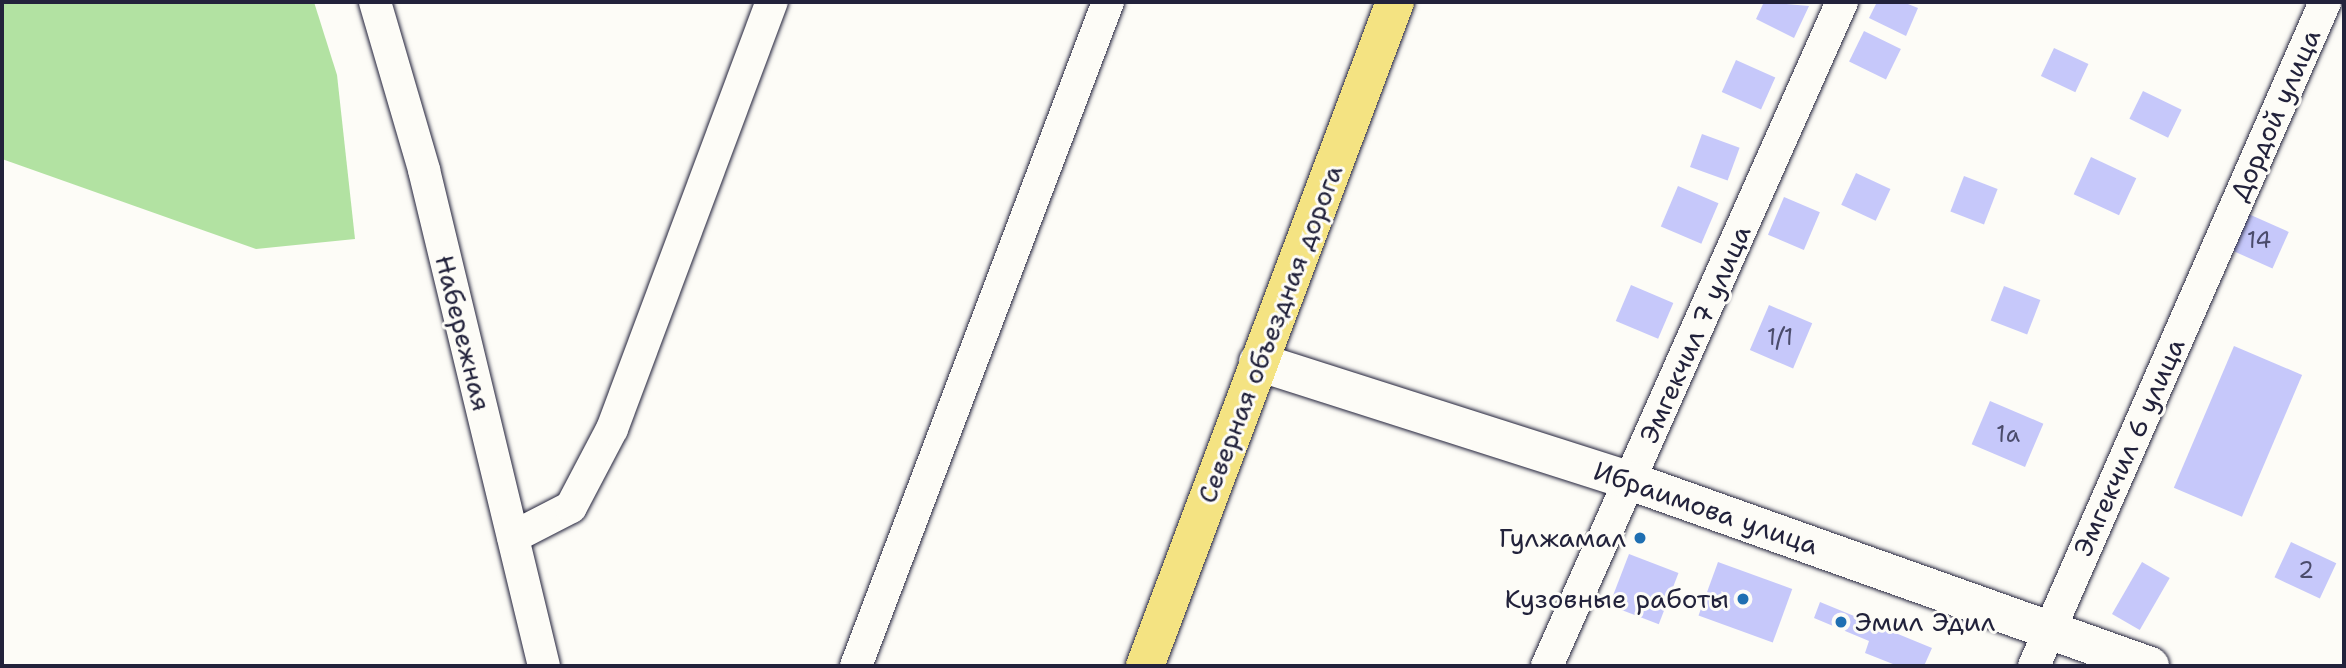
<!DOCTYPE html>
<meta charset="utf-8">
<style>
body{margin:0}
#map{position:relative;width:2346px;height:668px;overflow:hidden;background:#fdfcf7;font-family:"Shantell Sans",sans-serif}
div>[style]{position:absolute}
.green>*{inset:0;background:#b2e2a2}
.building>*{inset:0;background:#c6c8fa;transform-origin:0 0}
.roads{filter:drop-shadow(0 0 2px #22223b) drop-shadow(0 0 2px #22223b)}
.street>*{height:32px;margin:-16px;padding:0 16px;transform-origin:16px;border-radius:16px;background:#fdfcf7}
.secondary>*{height:38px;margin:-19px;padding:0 19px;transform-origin:19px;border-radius:19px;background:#fdfcf7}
.highway>*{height:38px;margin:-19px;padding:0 19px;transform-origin:19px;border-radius:19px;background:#f4e382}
.dots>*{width:19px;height:19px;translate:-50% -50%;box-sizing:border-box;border:4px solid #fdfcf7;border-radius:50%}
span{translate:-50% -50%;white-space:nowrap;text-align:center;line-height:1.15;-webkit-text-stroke:6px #fdfcf7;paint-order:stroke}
.number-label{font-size:23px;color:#4b4c6b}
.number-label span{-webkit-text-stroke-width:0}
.street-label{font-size:26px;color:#22223b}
.poi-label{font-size:26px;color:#22223b}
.right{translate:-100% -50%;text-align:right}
.left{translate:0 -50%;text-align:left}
.frame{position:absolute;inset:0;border:4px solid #22223b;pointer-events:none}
</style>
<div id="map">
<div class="green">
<i style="clip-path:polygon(2px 2px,314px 2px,337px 75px,355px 239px,256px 249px,2px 159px)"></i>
</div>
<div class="building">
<i style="clip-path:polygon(1764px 2px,1809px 6px,1794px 38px,1756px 19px)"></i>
<i style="clip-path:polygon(1877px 2px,1903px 2px,1918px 8px,1906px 36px,1869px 18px)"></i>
<i style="left:1864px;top:31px;width:41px;height:34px;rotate:26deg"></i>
<i style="left:2054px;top:48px;width:38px;height:31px;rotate:25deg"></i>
<i style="left:1736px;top:60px;width:43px;height:35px;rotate:24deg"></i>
<i style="left:2143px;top:91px;width:43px;height:31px;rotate:26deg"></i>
<i style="left:1702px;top:134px;width:40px;height:35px;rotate:20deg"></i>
<i style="left:2091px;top:157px;width:50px;height:41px;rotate:25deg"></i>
<i style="left:1856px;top:173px;width:38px;height:35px;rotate:25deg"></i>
<i style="left:1964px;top:176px;width:36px;height:38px;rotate:21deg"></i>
<i style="left:1678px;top:186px;width:44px;height:44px;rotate:23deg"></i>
<i style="left:1784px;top:197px;width:39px;height:41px;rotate:23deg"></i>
<i style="left:2244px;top:212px;width:49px;height:40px;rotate:24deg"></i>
<i style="left:1631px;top:285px;width:46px;height:39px;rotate:23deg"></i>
<i style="left:2004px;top:286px;width:39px;height:37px;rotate:21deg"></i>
<i style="left:1769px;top:305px;width:47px;height:49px;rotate:23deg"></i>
<i style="left:2234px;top:346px;width:74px;height:154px;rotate:23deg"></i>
<i style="left:1990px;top:401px;width:58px;height:47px;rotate:23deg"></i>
<i style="left:2291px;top:542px;width:50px;height:39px;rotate:25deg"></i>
<i style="left:1629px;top:554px;width:53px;height:55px;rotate:21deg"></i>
<i style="left:1718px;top:562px;width:79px;height:57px;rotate:20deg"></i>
<i style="left:2142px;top:562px;width:32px;height:60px;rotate:30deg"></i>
<i style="clip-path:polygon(1820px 602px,1932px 648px,1924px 666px,1898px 666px,1865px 653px,1869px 641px,1814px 618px)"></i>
</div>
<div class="roads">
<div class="street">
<i style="left:375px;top:2px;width:175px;rotate:73.7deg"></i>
<i style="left:424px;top:170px;width:510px;rotate:76.4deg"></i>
<i style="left:513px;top:537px;width:65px;rotate:-27.3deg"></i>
<i style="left:571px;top:507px;width:88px;rotate:-62.3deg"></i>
<i style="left:612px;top:429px;width:456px;rotate:-69.5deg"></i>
<i style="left:856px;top:666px;width:710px;rotate:-69.22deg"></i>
<i style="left:1547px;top:666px;width:727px;rotate:-66.05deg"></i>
<i style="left:2034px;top:666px;width:725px;rotate:-66.33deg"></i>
</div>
<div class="secondary">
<i style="left:1258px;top:362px;width:391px;rotate:17.7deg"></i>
<i style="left:1630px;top:481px;width:552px;rotate:19.58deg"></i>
</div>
<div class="highway">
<i style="left:1145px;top:666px;width:710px;rotate:-69.37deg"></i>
</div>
</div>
<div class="dots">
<i style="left:1640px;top:538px;background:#1f6fb2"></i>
<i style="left:1743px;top:599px;background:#1f6fb2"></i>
<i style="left:1841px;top:622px;background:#1f6fb2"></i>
</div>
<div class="number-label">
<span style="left:2259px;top:240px">14</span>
<span style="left:1780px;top:337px">1/1</span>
<span style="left:2008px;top:434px">1а</span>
<span style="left:2306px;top:570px">2</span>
</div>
<div class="street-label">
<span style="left:2275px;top:115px;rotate:-66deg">Дордой улица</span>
<span style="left:463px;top:333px;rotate:76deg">Набережная</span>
<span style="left:1270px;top:334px;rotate:-69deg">Северная объездная дорога</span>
<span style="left:1695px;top:334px;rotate:-66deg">Эмгекчил 7 улица</span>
<span style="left:2129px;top:447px;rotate:-66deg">Эмгекчил 6 улица</span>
<span style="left:1706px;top:508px;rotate:19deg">Ибраимова улица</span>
</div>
<div class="poi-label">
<span class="right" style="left:1626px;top:538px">Гулжамал</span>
<span class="right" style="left:1729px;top:599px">Кузовные работы</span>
<span class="left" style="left:1855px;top:622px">Эмил Эдил</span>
</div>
<div class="frame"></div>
</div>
